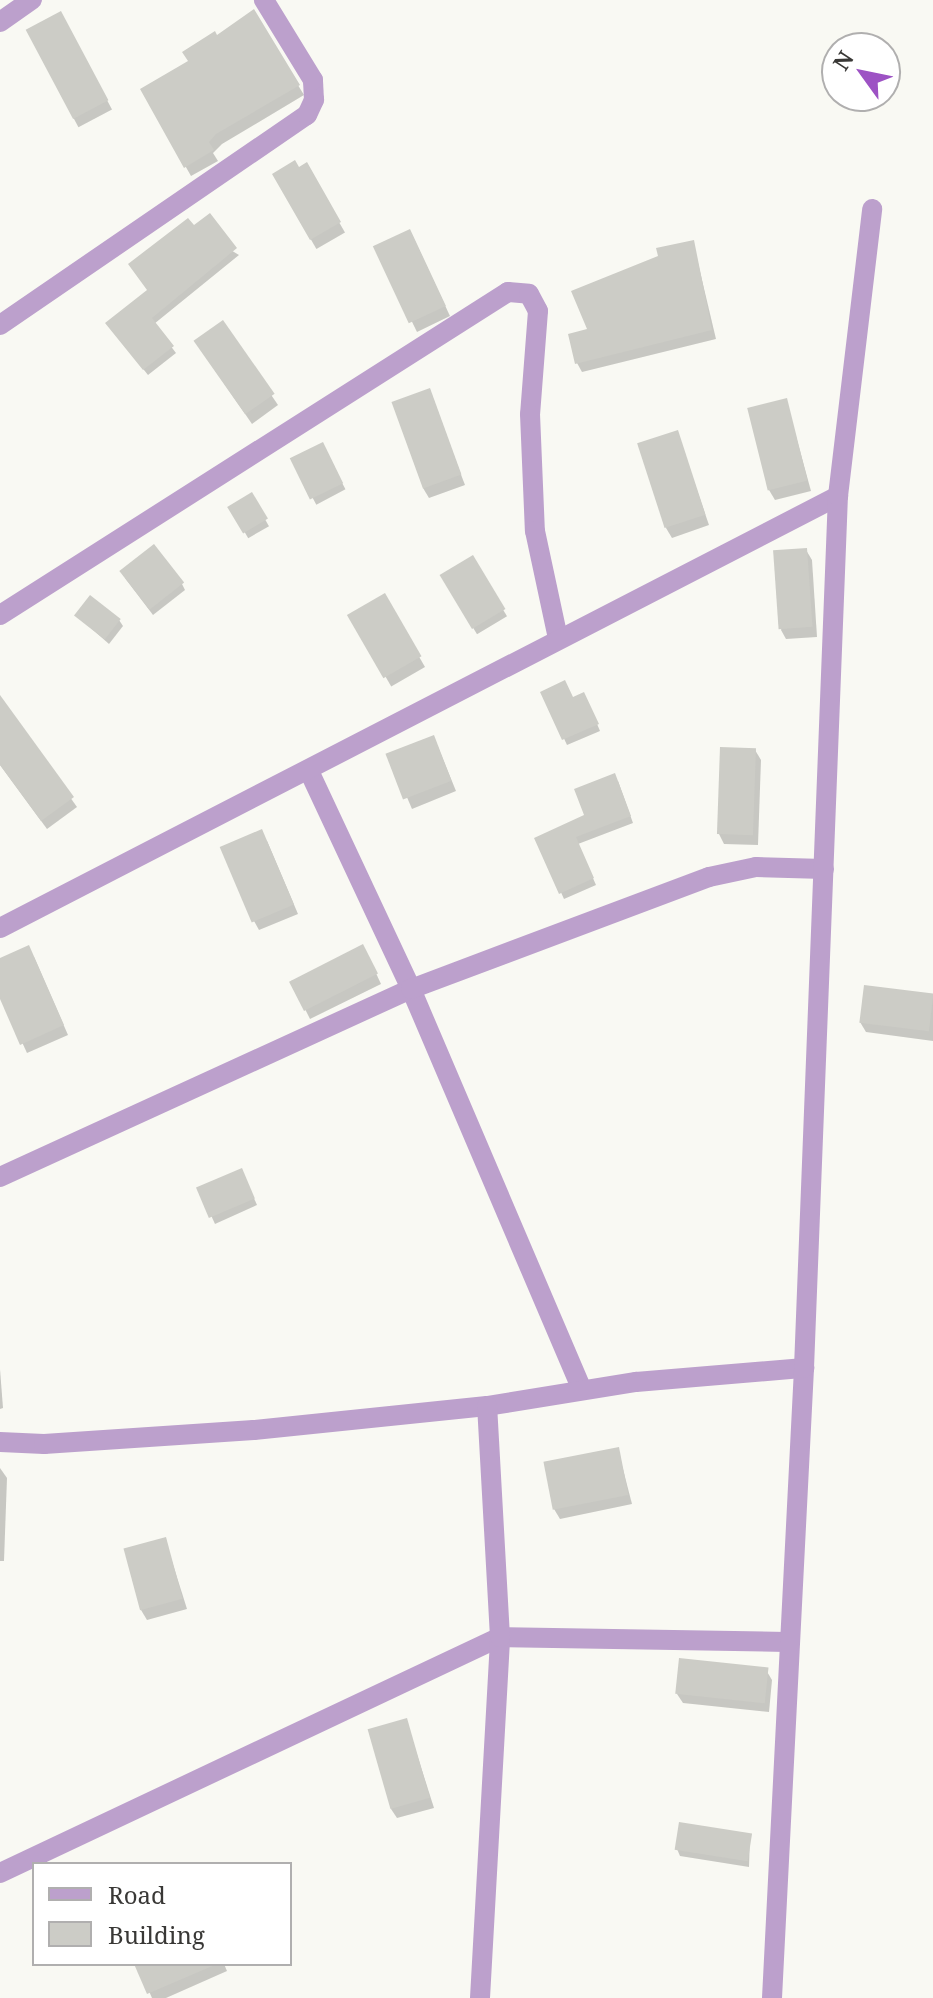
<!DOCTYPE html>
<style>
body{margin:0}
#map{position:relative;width:933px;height:1998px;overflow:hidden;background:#f9f9f3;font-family:"Noto Serif",serif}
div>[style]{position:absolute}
.shadow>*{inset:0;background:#0003;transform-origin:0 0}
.building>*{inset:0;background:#ccccc6;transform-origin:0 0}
.minor>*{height:20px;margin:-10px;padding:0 10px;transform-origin:10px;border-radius:10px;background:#bca0cc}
span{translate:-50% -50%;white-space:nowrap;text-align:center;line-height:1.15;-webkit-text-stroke:6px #fff;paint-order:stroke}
.legend{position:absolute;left:32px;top:1862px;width:260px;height:104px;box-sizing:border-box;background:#fff;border:2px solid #b0afaf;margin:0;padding:10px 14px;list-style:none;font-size:24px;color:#393836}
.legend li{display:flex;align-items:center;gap:16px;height:40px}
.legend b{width:40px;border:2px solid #b0afaf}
.north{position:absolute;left:821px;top:32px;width:80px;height:80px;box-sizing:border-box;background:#fff;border:2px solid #b0afaf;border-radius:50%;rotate:303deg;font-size:22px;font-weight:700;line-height:32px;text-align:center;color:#393836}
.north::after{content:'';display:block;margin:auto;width:28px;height:36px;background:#9d52c4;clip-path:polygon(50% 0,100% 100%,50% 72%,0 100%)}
</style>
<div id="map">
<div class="shadow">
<i style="clip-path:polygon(253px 11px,304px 95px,222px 144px,213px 153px,218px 161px,191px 176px,142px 90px,190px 62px)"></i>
<i style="left:66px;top:23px;width:98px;height:38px;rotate:62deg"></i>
<i style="left:306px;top:165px;width:78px;height:33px;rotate:60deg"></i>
<i style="clip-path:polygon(194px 228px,239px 255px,154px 324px,176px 353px,148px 375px,112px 330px,149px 291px)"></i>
<i style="clip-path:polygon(415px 241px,450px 316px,417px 332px,376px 248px)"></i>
<i style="clip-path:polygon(693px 242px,716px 339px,582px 372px,577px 363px,590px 330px)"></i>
<i style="clip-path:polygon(222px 322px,278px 405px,252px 424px,201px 350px)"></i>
<i style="clip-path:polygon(429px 391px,465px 485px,429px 498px,423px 488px)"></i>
<i style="clip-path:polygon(786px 400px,811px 491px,775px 500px,769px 490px)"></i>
<i style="clip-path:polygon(677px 432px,709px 525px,672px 538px,666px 528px)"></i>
<i style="left:322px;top:445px;width:50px;height:33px;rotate:62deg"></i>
<i style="left:251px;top:495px;width:36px;height:24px;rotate:60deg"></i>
<i style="clip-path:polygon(806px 550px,812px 560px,817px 637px,786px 639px,781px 630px)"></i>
<i style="left:472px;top:558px;width:68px;height:35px;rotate:59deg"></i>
<i style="clip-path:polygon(125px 578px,182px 584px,185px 590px,153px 615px)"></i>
<i style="left:384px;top:596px;width:82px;height:39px;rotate:60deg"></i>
<i style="clip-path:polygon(76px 615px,119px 620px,123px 626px,109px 644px)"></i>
<i style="clip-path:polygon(543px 693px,587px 700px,600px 731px,567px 745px)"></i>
<i style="clip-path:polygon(0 698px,77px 807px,47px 829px,0 765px)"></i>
<i style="clip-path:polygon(438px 747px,456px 791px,412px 809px,389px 755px)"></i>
<i style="clip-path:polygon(755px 750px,761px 760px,758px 845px,724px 844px,719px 834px)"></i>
<i style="clip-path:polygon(618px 781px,633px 823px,578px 844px,596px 885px,564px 899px,537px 839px,586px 816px)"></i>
<i style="clip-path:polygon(267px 841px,298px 914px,259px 930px,254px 921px)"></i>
<i style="clip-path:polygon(368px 956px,381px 984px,310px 1019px,291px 981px)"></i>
<i style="clip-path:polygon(34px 957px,68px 1035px,27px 1053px,0 994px,0 960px)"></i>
<i style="clip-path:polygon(933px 996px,933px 1041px,866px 1032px,860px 1022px)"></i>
<i style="clip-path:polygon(244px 1176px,257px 1205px,215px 1224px,199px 1189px)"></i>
<i style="clip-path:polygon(0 1369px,3px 1408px,0 1409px)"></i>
<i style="clip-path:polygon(618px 1450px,632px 1504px,560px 1519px,554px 1509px)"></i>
<i style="clip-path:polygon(0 1468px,7px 1478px,4px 1561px,0 1561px)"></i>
<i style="clip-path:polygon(165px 1539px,187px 1609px,147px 1620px,141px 1610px)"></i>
<i style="clip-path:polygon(766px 1670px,772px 1680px,769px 1712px,683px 1703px,677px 1694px)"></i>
<i style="clip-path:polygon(406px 1720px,434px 1808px,397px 1818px,391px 1809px)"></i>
<i style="clip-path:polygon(750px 1836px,749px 1867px,680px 1856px,677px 1849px)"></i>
<i style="clip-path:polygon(137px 1964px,224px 1964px,227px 1971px,166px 1998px,152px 1998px)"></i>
</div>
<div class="building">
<i style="clip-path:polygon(254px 9px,300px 85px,216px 134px,209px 142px,214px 150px,184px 168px,140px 89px,188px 61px,182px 52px,215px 31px,217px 35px)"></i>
<i style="left:61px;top:11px;width:101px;height:40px;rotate:62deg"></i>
<i style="clip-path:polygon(295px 160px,299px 167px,307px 162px,341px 222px,310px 240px,272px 174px)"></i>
<i style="clip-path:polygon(210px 213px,237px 248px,152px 318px,174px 346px,143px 370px,105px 323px,147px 290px,128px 264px,188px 218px,194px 225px)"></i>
<i style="left:410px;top:229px;width:85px;height:41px;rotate:65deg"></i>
<i style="clip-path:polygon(694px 240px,712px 330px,575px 364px,568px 334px,587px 329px,571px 291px,658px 256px,656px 248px)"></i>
<i style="left:223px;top:320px;width:90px;height:36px;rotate:55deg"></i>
<i style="left:430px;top:388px;width:92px;height:41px;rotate:70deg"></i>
<i style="left:787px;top:398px;width:85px;height:41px;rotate:76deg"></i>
<i style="left:678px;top:430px;width:89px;height:43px;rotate:72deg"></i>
<i style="left:323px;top:442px;width:46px;height:37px;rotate:64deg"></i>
<i style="left:252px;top:492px;width:31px;height:29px;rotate:59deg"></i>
<i style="left:154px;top:544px;width:49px;height:44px;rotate:52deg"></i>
<i style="left:807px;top:548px;width:79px;height:34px;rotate:86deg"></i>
<i style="left:473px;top:555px;width:63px;height:39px;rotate:59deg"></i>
<i style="left:385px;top:593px;width:73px;height:44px;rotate:60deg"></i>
<i style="left:90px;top:595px;width:39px;height:26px;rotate:38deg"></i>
<i style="clip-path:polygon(565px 680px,573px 697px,584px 692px,599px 724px,562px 740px,540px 692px)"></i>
<i style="clip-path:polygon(0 695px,74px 797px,41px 821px,0 765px)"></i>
<i style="left:434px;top:735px;width:49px;height:52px;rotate:69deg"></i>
<i style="left:720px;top:747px;width:36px;height:87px;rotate:2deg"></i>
<i style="clip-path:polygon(615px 773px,631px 816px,576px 837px,594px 878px,559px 894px,534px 838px,584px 815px,574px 789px)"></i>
<i style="left:262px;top:829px;width:82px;height:46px;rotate:67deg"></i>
<i style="left:363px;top:944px;width:33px;height:83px;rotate:63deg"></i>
<i style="clip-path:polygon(29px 945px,64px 1025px,20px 1045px,0 999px,0 958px)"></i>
<i style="left:864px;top:985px;width:70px;height:38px;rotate:7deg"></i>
<i style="left:242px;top:1168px;width:33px;height:50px;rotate:67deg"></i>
<i style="left:619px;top:1447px;width:49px;height:77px;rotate:79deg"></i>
<i style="left:166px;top:1537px;width:64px;height:44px;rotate:75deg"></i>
<i style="left:679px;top:1658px;width:90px;height:36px;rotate:6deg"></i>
<i style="left:407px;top:1718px;width:83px;height:41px;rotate:74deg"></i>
<i style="left:679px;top:1822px;width:74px;height:28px;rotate:9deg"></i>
<i style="clip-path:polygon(134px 1964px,217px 1964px,147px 1994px)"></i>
</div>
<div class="minor">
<i style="left:0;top:22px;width:39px;rotate:-35deg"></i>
<i style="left:0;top:325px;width:372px;rotate:-34.4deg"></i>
<i style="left:307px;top:115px;width:17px;rotate:-65deg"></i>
<i style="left:314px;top:100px;width:20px;rotate:-93deg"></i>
<i style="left:313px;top:80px;width:94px;rotate:-121.5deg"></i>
<i style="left:0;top:615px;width:602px;rotate:-32.45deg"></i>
<i style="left:508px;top:292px;width:21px;rotate:5deg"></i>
<i style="left:529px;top:294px;width:19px;rotate:62deg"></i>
<i style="left:538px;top:311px;width:103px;rotate:94.4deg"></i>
<i style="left:530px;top:414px;width:117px;rotate:87.6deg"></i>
<i style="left:535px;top:531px;width:109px;rotate:77.9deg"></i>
<i style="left:309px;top:771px;width:241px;rotate:64.9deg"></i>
<i style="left:411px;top:989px;width:436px;rotate:66.9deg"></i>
<i style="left:0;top:928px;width:943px;rotate:-27.27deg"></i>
<i style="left:0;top:1177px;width:452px;rotate:-24.6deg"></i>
<i style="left:411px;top:989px;width:318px;rotate:-20.6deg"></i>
<i style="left:709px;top:877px;width:48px;rotate:-12deg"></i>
<i style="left:756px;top:867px;width:68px;rotate:1.7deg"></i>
<i style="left:0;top:1442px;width:44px;rotate:2.6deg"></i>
<i style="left:44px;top:1444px;width:210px;rotate:-3.8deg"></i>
<i style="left:254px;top:1430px;width:234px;rotate:-5.9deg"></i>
<i style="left:487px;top:1406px;width:151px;rotate:-9.2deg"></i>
<i style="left:636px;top:1382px;width:169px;rotate:-4.8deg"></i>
<i style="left:0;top:1873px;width:553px;rotate:-25.27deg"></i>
<i style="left:500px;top:1637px;width:287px;rotate:1deg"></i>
<i style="left:480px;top:1998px;width:362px;rotate:-86.8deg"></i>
<i style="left:500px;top:1637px;width:231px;rotate:-93.2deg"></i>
<i style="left:772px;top:1998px;width:631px;rotate:-87.09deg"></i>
<i style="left:804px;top:1368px;width:873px;rotate:-87.77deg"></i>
<i style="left:838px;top:496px;width:289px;rotate:-83.2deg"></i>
</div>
<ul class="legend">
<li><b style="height:10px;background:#bca0cc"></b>Road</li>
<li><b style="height:22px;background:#ccccc6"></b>Building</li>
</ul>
<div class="north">N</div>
</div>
